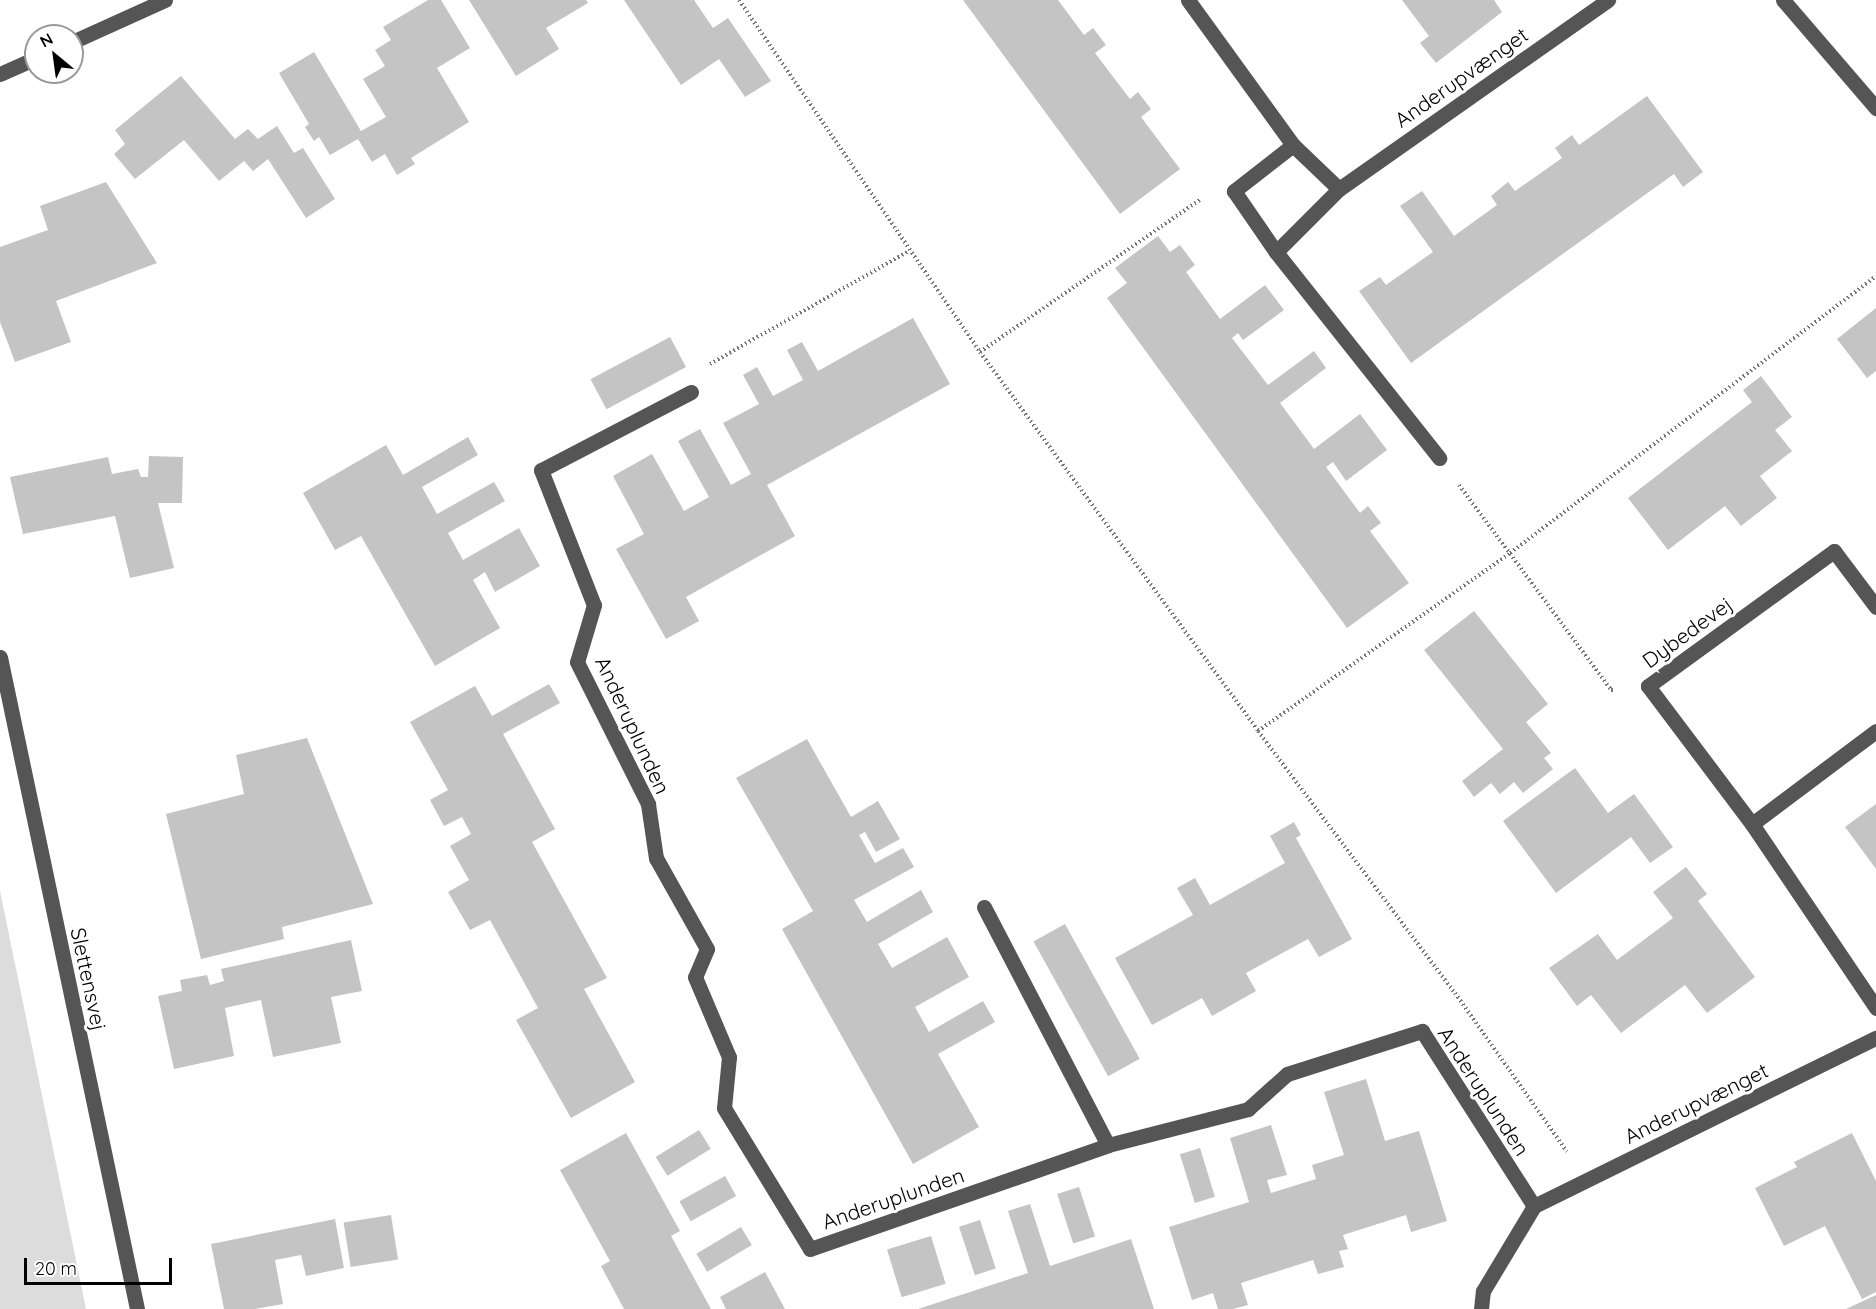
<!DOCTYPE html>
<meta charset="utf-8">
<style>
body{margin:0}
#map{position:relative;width:1876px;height:1309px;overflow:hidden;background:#fff;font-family:Quicksand,sans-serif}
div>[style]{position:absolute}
.green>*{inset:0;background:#dcdcdc}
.building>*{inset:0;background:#c4c4c4;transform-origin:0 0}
.path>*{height:4px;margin-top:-2px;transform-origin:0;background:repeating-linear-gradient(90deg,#777 0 1.5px,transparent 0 4.5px)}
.minor>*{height:15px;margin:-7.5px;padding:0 7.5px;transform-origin:7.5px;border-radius:7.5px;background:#555}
span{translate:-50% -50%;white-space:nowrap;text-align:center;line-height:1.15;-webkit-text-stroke:6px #fff;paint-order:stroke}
.street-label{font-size:21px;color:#000}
.north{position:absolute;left:24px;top:24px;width:60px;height:60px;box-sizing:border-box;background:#fff;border:2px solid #999;border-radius:50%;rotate:331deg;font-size:16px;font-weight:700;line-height:24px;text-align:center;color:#000}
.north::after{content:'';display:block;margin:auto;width:21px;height:27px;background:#000;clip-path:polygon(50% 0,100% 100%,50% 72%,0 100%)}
.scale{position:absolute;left:24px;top:1258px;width:148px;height:27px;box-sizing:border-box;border:3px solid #000;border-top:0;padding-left:8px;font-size:18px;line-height:21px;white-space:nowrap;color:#000;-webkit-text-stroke:4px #fff;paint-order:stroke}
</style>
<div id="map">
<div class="green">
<i style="clip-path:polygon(0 891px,86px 1309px,0 1309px)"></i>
</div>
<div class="building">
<i style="clip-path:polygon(428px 0,441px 0,470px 48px,437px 68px,469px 122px,411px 158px,415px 164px,397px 175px,385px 154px,372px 162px,358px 139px,330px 155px,319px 137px,314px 141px,305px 127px,309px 124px,279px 73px,314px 52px,361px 131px,386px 117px,363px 79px,385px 66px,375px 50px,391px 40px,383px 27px)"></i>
<i style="clip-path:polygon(469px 0,586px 0,588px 3px,546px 28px,559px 49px,516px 76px)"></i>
<i style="clip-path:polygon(624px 0,694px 0,713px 28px,728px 18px,771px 81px,745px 97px,719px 59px,681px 85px)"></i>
<i style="clip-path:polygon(963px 0,1058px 0,1084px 35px,1093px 28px,1106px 45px,1095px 53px,1130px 99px,1138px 92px,1151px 109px,1141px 117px,1180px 169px,1120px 214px)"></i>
<i style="clip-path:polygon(1402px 0,1494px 0,1502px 12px,1436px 63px,1420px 43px,1429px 36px)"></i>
<i style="clip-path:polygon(181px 76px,235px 139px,248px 129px,258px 139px,277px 126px,294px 153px,303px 148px,335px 199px,306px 218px,268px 159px,253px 171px,244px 161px,219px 181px,184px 140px,135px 179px,114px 154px,125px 144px,115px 130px)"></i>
<i style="clip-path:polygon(1647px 96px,1703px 172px,1683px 187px,1674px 174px,1411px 363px,1359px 291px,1380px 277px,1386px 285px,1433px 252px,1400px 206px,1422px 191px,1454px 236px,1497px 205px,1491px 196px,1508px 182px,1515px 191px,1562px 158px,1555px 148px,1572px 135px,1579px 145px)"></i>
<i style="clip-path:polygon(106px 182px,157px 263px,56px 301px,71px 342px,15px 362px,0 322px,0 247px,48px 230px,40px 206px)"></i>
<i style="clip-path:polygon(1158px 236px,1170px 252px,1180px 245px,1195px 265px,1186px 272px,1220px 319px,1265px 285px,1284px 310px,1243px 340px,1238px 333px,1232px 338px,1268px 385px,1314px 351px,1326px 368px,1280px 403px,1314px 449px,1360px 414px,1387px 450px,1346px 481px,1333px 462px,1326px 467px,1360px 513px,1368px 506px,1381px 523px,1370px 531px,1409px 583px,1347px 628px,1107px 298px,1127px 283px,1115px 268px)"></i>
<i style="clip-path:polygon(1876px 308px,1876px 371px,1867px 378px,1837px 339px)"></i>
<i style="clip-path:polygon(913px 318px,950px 384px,767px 485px,795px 536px,686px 597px,699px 621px,666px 639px,616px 549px,644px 534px,613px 476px,652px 454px,684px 511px,709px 497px,678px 441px,700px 429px,731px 485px,751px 474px,723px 423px,759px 404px,743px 375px,757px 367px,773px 396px,803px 380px,787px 350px,802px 342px,818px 371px)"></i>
<i style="left:670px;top:337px;width:34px;height:90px;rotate:62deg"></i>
<i style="clip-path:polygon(1761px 376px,1792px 417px,1775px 430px,1792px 451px,1760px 476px,1777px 498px,1741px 526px,1725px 506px,1668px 550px,1628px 498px,1752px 402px,1743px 390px)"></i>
<i style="clip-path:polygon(468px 437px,478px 455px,422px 487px,437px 514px,494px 482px,505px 501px,448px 533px,463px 560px,519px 528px,540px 566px,495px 592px,485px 572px,473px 580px,500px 628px,435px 666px,361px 536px,335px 550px,303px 493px,386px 445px,403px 475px)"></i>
<i style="clip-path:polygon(149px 456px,183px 457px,182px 503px,158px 503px,174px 568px,130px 578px,115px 516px,23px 534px,10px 477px,108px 457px,112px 474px,138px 469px,141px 477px,148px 477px)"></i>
<i style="clip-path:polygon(1474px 611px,1548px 704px,1526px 722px,1551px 753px,1544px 758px,1553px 769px,1523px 793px,1514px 782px,1500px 794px,1491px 783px,1474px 797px,1462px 781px,1503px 749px,1424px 650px)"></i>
<i style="clip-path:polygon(549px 684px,560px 703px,503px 734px,555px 829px,532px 842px,607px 978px,584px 989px,635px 1082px,571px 1118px,516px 1020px,538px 1008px,490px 920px,470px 930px,448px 892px,469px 880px,450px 846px,471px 834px,462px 817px,444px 826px,430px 800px,448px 790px,410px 722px,475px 686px,492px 716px)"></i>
<i style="clip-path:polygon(307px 738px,373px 904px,282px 927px,284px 939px,201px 959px,166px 814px,244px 794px,236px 755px)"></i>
<i style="clip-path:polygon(807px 739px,851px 817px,878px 801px,900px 839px,876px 852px,865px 832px,859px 835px,875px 863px,903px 848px,914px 867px,854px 900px,867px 922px,921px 890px,933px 912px,878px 944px,892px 968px,947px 937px,969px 977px,915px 1007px,929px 1032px,983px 1001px,995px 1022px,938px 1054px,979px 1127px,913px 1164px,782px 929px,813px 911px,736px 778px)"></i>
<i style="clip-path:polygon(1575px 768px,1608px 813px,1634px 794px,1673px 847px,1650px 863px,1631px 837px,1556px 893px,1503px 821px)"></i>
<i style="clip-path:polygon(1876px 804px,1876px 869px,1845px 827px)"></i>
<i style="clip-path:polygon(1294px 822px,1301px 835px,1296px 838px,1352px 939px,1319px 957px,1308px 939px,1246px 973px,1256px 991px,1212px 1016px,1202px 998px,1152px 1025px,1115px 958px,1193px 915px,1177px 888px,1195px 878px,1210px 905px,1285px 863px,1270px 836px)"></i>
<i style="clip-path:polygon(1686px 867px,1707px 894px,1698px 901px,1755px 977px,1707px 1013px,1685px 985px,1621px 1033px,1591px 995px,1577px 1006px,1549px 968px,1598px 934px,1617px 960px,1673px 918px,1653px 892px)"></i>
<i style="left:1065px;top:924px;width:154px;height:36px;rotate:61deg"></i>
<i style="clip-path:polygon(351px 940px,362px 991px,331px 997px,341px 1043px,273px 1057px,261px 1000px,225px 1008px,234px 1056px,174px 1069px,158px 996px,182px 991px,180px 980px,207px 975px,210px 985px,224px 981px,221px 969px)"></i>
<i style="clip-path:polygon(1366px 1079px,1385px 1141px,1419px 1131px,1447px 1221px,1411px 1232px,1406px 1215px,1343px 1235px,1348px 1249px,1339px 1251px,1344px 1267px,1318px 1274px,1313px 1260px,1241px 1283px,1248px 1305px,1233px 1309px,1218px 1309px,1213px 1293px,1192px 1300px,1169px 1227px,1249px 1202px,1230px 1138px,1271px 1125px,1287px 1175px,1267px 1180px,1271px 1193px,1316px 1179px,1312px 1165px,1344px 1155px,1324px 1092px)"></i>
<i style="left:699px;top:1130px;width:22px;height:51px;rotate:58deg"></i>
<i style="clip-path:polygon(626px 1133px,680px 1231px,671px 1236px,711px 1309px,624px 1309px,601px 1266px,610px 1261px,560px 1170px)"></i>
<i style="clip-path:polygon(1852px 1133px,1876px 1181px,1876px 1292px,1862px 1299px,1825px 1226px,1784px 1246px,1755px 1188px,1797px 1167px,1794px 1162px)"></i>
<i style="left:1200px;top:1148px;width:51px;height:21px;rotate:73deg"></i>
<i style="left:725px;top:1176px;width:23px;height:52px;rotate:61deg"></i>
<i style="left:1079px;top:1187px;width:52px;height:23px;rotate:72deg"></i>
<i style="clip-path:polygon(1030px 1204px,1050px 1266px,1131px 1239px,1154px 1309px,918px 1309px,1028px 1273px,1008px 1211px)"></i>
<i style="left:391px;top:1215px;width:45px;height:48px;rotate:81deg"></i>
<i style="clip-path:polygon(335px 1219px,344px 1268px,306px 1276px,301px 1255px,275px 1260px,283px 1304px,255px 1309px,224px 1309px,211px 1244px)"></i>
<i style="left:980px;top:1220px;width:51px;height:22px;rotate:72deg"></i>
<i style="left:741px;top:1227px;width:21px;height:52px;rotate:59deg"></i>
<i style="left:931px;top:1236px;width:50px;height:46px;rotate:73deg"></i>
<i style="clip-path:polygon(765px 1272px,785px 1309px,726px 1309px,720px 1297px)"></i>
<i style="clip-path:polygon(1876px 1295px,1876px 1309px,1846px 1309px)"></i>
</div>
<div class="path">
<i style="left:739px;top:0;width:427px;rotate:55.6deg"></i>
<i style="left:980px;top:352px;width:470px;rotate:53.7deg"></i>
<i style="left:1258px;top:731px;width:328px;rotate:53.1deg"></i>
<i style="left:1455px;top:993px;width:194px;rotate:54.8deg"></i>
<i style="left:980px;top:352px;width:269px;rotate:-34.7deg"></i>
<i style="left:710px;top:364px;width:229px;rotate:-29.6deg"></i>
<i style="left:1459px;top:485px;width:255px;rotate:53.4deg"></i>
<i style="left:1611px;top:690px;width:4px"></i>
<i style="left:1258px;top:731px;width:309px;rotate:-35.2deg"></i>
<i style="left:1510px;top:553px;width:459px;rotate:-37.1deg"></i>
</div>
<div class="minor">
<i style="left:1188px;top:0;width:179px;rotate:54.1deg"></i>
<i style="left:1783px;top:0;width:143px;rotate:49.3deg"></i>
<i style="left:72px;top:42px;width:102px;rotate:-24.3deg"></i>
<i style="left:0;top:74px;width:39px;rotate:-24deg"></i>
<i style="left:1339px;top:189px;width:64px;rotate:-136.3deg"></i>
<i style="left:1293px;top:145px;width:75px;rotate:142.1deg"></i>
<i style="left:1234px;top:191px;width:74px;rotate:55.5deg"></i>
<i style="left:1276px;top:252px;width:89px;rotate:-45deg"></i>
<i style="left:1339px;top:189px;width:329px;rotate:-35.1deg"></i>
<i style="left:1276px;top:252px;width:263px;rotate:51.6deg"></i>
<i style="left:691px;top:392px;width:169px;rotate:152.5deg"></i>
<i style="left:541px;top:470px;width:145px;rotate:68.6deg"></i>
<i style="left:594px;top:605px;width:59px;rotate:106.6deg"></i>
<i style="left:577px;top:662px;width:159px;rotate:63.4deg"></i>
<i style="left:648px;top:804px;width:55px;rotate:81.6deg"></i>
<i style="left:656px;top:858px;width:104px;rotate:60.7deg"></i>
<i style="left:707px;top:949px;width:30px;rotate:113deg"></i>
<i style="left:695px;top:977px;width:87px;rotate:67deg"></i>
<i style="left:729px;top:1057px;width:51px;rotate:95.6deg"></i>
<i style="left:724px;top:1108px;width:165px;rotate:58.6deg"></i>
<i style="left:810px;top:1249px;width:316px;rotate:-19.2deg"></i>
<i style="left:1108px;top:1145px;width:145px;rotate:-14.4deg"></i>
<i style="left:1248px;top:1109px;width:52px;rotate:-41.9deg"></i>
<i style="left:1287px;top:1074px;width:142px;rotate:-17.7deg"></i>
<i style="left:1422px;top:1031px;width:208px;rotate:57.4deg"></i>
<i style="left:1876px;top:607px;width:70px;rotate:-126.9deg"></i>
<i style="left:1834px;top:551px;width:230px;rotate:144deg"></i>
<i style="left:1648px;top:686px;width:173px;rotate:53deg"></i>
<i style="left:1752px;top:824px;width:222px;rotate:56deg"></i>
<i style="left:0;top:657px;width:666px;rotate:78.13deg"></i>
<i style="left:1752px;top:824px;width:155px;rotate:-36.9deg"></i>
<i style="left:984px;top:907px;width:268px;rotate:62.5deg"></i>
<i style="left:1534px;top:1206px;width:381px;rotate:-26.2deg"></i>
<i style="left:1481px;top:1309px;width:18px;rotate:-84deg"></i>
<i style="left:1483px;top:1291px;width:99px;rotate:-59deg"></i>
</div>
<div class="street-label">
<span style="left:1461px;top:77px;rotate:-35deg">Anderupvænget</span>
<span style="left:1687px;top:632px;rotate:-36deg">Dybedevej</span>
<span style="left:633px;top:725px;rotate:65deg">Anderuplunden</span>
<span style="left:89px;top:979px;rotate:78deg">Slettensvej</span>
<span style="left:1484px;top:1091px;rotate:57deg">Anderuplunden</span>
<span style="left:1696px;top:1103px;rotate:-26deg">Anderupvænget</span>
<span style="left:893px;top:1198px;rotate:-19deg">Anderuplunden</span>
</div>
<div class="north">N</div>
<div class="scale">20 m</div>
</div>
